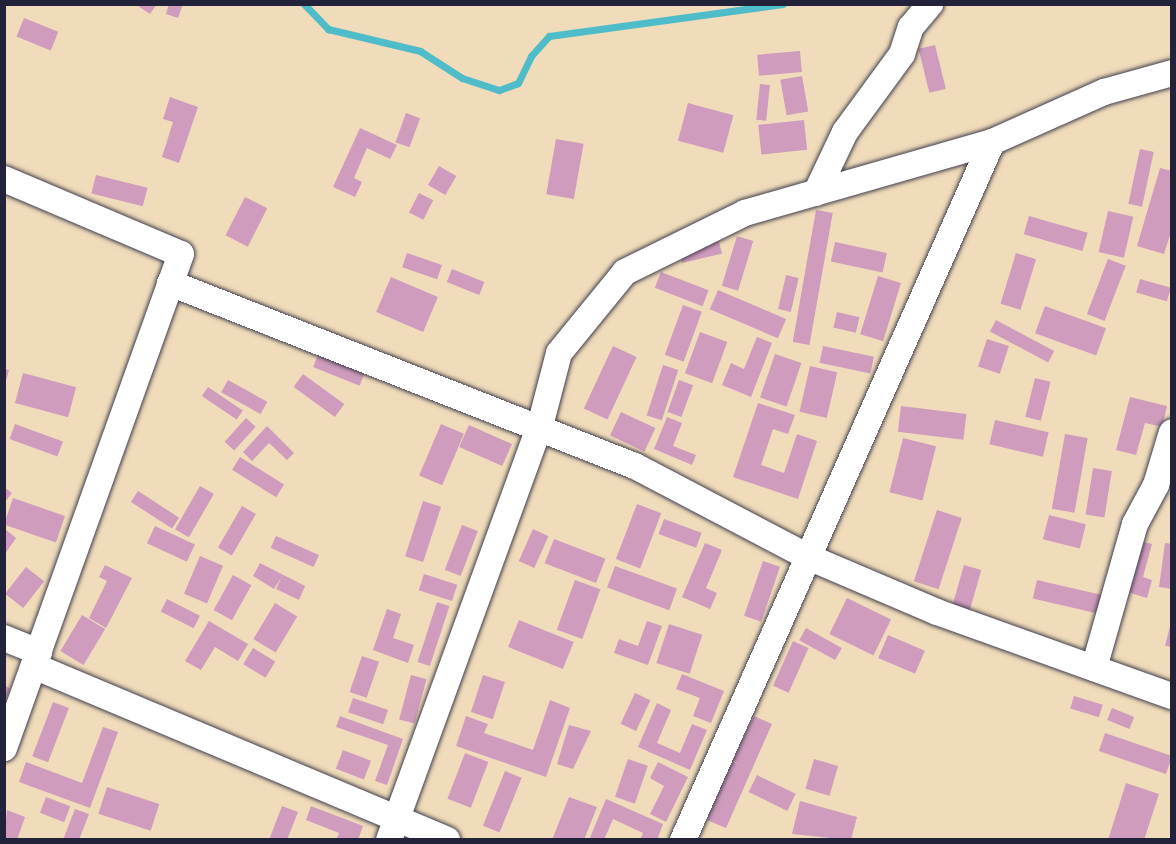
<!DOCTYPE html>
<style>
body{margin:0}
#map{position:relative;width:1176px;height:844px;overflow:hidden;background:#f0dcba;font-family:Sriracha,sans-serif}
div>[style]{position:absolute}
.stream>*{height:7px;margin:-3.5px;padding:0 3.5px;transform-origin:3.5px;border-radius:3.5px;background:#4fbcc9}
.building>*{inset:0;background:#cf9cbd;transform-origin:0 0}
.roads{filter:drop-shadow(0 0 2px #413e4e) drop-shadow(0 0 2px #413e4e)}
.minor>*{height:26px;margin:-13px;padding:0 13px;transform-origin:13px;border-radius:13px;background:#fff}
span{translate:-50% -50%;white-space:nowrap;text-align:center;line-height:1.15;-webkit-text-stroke:5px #fbf7ec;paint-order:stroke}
.frame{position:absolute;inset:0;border:6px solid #22223b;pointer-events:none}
</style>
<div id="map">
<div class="stream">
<i style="left:304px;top:4px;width:35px;rotate:46deg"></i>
<i style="left:328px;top:29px;width:95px;rotate:13.4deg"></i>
<i style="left:420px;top:51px;width:50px;rotate:32.7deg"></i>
<i style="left:462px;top:78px;width:39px;rotate:18deg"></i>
<i style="left:499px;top:90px;width:20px;rotate:-20deg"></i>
<i style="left:518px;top:83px;width:30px;rotate:-64deg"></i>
<i style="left:531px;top:56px;width:27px;rotate:-48deg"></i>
<i style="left:549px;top:36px;width:236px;rotate:-7.8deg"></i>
</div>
<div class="building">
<i style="clip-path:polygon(135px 4px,157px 4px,150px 14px)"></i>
<i style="clip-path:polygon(169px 4px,183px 4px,178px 18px,166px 14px)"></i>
<i style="left:24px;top:18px;width:37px;height:20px;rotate:22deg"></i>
<i style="left:935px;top:45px;width:45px;height:17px;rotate:76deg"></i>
<i style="left:800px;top:51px;width:21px;height:43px;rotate:85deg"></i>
<i style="left:802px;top:76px;width:36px;height:22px;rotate:80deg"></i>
<i style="left:760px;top:84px;width:10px;height:36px;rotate:6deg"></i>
<i style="clip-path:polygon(170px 97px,198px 107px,179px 163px,162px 157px,173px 122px,163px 119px)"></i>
<i style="left:688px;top:103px;width:47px;height:39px;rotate:15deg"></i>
<i style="left:406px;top:113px;width:15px;height:31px;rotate:20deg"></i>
<i style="left:804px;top:120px;width:30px;height:46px;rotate:84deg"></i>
<i style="clip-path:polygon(360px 128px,397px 145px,390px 159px,367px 148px,354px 178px,362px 182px,355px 197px,333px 187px)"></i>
<i style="left:556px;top:139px;width:28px;height:56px;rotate:10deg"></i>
<i style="left:1140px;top:149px;width:14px;height:56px;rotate:12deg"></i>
<i style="left:439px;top:166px;width:20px;height:22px;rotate:30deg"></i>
<i style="clip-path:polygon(1160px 168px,1172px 171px,1172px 229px,1164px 254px,1137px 246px)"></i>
<i style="left:96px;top:175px;width:53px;height:19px;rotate:14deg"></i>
<i style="left:419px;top:193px;width:16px;height:22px;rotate:27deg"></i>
<i style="left:245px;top:197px;width:25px;height:43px;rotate:27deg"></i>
<i style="left:816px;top:210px;width:17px;height:134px;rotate:10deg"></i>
<i style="left:1108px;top:211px;width:26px;height:42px;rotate:13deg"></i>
<i style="left:1029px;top:216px;width:61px;height:19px;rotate:16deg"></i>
<i style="left:737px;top:236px;width:17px;height:52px;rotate:17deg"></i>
<i style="left:719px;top:241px;width:13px;height:41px;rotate:77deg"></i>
<i style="left:835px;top:242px;width:53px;height:20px;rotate:12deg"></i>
<i style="left:407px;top:253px;width:37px;height:15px;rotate:19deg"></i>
<i style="left:1016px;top:253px;width:21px;height:53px;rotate:17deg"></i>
<i style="left:1108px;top:259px;width:19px;height:59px;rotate:21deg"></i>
<i style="left:452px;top:269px;width:35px;height:14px;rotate:22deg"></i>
<i style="left:661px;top:272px;width:51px;height:17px;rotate:21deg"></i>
<i style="left:786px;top:275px;width:13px;height:35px;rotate:13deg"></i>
<i style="left:878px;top:276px;width:24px;height:61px;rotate:17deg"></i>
<i style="left:391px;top:277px;width:51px;height:38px;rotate:23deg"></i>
<i style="left:1140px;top:279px;width:32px;height:14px;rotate:16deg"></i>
<i style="left:718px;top:290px;width:74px;height:21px;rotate:23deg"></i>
<i style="left:683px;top:305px;width:20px;height:53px;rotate:20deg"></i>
<i style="left:1045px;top:306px;width:65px;height:29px;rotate:20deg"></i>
<i style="left:837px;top:312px;width:23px;height:16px;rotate:13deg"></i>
<i style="left:996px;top:320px;width:66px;height:13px;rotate:28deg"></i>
<i style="left:700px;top:332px;width:29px;height:44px;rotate:20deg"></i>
<i style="clip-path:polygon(757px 337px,772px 343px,751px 397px,722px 385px,731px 363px,744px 369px)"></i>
<i style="left:987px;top:339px;width:23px;height:29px;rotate:18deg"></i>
<i style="left:613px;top:346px;width:26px;height:69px;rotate:25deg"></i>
<i style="left:823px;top:346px;width:52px;height:17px;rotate:12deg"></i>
<i style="left:775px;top:354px;width:28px;height:46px;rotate:19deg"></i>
<i style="left:318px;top:355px;width:50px;height:13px;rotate:22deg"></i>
<i style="left:663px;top:365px;width:16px;height:53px;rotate:18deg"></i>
<i style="left:810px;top:366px;width:28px;height:47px;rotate:13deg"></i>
<i style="clip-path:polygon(4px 369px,9px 370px,5px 384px,4px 384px)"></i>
<i style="left:23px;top:373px;width:55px;height:31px;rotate:15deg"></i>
<i style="left:303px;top:374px;width:51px;height:16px;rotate:36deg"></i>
<i style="left:1035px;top:378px;width:16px;height:40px;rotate:14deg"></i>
<i style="left:228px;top:380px;width:45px;height:14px;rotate:29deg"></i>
<i style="left:679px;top:380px;width:15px;height:34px;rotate:20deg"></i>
<i style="left:208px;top:387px;width:42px;height:11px;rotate:34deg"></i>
<i style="clip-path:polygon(1130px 397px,1167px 406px,1162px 427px,1145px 423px,1136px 455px,1116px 450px)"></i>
<i style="clip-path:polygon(758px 403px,795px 415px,788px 434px,773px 429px,761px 465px,784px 473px,797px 434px,817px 441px,798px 499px,733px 477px)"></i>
<i style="left:901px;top:406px;width:66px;height:26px;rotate:7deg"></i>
<i style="left:621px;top:412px;width:38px;height:26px;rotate:25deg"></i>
<i style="clip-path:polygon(667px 417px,682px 423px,673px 446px,696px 455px,692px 465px,654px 449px)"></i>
<i style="left:246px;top:418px;width:13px;height:32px;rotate:42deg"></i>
<i style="left:995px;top:420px;width:55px;height:25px;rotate:13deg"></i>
<i style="left:15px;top:424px;width:51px;height:16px;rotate:20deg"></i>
<i style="left:441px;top:424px;width:25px;height:56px;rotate:23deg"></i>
<i style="left:469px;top:425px;width:47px;height:24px;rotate:24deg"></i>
<i style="clip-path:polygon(267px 426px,294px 453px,287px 460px,269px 443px,252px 461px,243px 452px)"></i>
<i style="left:1065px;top:434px;width:23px;height:76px;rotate:10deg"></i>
<i style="left:903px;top:438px;width:34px;height:56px;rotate:14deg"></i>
<i style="left:240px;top:457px;width:52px;height:15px;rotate:32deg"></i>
<i style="left:1093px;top:468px;width:19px;height:47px;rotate:9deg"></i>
<i style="left:200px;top:486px;width:16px;height:50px;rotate:30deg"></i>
<i style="clip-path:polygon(4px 487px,12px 493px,4px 503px)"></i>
<i style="left:138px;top:491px;width:49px;height:13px;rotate:33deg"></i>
<i style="left:13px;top:498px;width:55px;height:28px;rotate:19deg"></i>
<i style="left:423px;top:501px;width:19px;height:58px;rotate:18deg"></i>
<i style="left:637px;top:504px;width:26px;height:59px;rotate:21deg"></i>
<i style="left:242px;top:506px;width:16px;height:48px;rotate:30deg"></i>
<i style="left:937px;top:510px;width:26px;height:75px;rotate:18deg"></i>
<i style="left:1049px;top:515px;width:38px;height:25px;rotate:14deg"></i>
<i style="left:664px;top:519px;width:40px;height:16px;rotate:20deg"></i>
<i style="left:462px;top:525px;width:17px;height:48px;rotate:21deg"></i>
<i style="left:155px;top:526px;width:44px;height:19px;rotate:25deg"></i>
<i style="clip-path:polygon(5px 529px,16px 538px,5px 554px)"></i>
<i style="left:533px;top:529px;width:17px;height:35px;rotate:24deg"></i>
<i style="left:276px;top:536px;width:47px;height:13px;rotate:24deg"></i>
<i style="left:554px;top:539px;width:55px;height:26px;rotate:21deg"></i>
<i style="clip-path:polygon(1139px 541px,1152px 544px,1143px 577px,1152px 580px,1147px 598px,1124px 591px)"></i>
<i style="clip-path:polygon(705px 543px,722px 550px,706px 588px,717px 593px,710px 609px,682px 597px)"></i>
<i style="clip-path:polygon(1165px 543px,1172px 544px,1172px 589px,1159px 587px)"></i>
<i style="left:200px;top:556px;width:25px;height:41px;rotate:23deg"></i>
<i style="left:763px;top:561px;width:18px;height:58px;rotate:19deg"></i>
<i style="clip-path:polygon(260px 563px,305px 586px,299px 600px,276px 589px,281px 578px,274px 589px,253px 576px)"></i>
<i style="clip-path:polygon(105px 565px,132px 578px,106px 628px,89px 618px,107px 581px,99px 577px)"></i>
<i style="left:964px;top:565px;width:18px;height:44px;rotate:16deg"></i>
<i style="left:615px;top:566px;width:66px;height:23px;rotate:20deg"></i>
<i style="left:26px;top:567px;width:23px;height:34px;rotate:38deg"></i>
<i style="left:424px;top:574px;width:35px;height:17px;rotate:18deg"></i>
<i style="left:233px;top:575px;width:21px;height:40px;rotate:29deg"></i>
<i style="left:575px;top:580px;width:27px;height:53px;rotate:20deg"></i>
<i style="left:1037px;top:580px;width:71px;height:19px;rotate:13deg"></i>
<i style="left:847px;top:598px;width:49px;height:40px;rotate:26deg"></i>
<i style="left:167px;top:599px;width:37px;height:14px;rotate:27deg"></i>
<i style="left:437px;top:602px;width:13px;height:63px;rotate:18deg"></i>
<i style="left:275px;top:603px;width:26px;height:42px;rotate:31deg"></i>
<i style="clip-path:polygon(387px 609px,401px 614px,393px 638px,414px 645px,408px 663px,373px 650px)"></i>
<i style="left:82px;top:615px;width:27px;height:42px;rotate:31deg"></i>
<i style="clip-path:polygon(1172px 618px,1172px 647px,1165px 646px)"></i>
<i style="left:519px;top:620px;width:59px;height:29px;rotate:22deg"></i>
<i style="clip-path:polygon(209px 621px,248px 644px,238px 661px,215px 647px,201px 670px,185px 661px)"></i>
<i style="clip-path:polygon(647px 621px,662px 626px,648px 665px,614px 653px,619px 639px,638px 646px)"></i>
<i style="left:669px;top:624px;width:35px;height:41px;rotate:18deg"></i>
<i style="left:806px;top:628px;width:41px;height:14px;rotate:29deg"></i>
<i style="left:888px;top:635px;width:40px;height:25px;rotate:23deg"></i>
<i style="left:793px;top:641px;width:17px;height:49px;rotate:24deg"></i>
<i style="left:253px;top:648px;width:26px;height:19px;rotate:31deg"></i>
<i style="left:362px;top:656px;width:18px;height:38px;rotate:19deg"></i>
<i style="clip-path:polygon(682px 674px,724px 691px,711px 723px,693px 716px,700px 698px,676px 689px)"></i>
<i style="left:411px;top:675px;width:16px;height:46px;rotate:15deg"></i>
<i style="left:483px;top:675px;width:23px;height:39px;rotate:18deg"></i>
<i style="clip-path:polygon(4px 686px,10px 688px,5px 702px,4px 702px)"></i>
<i style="left:635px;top:693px;width:17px;height:34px;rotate:25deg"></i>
<i style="left:1074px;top:696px;width:30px;height:13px;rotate:17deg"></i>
<i style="left:353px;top:698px;width:37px;height:15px;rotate:19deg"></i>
<i style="clip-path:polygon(550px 700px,570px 708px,546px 777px,456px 746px,466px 716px,488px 724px,484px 733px,533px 750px)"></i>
<i style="left:53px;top:702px;width:17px;height:58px;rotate:21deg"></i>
<i style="clip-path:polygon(657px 703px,671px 710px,657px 743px,680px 753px,692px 724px,707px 730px,690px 770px,638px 747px)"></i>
<i style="left:1112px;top:708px;width:24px;height:13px;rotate:22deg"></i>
<i style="clip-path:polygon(340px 716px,403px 739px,387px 785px,375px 781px,388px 745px,336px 727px)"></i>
<i style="clip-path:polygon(754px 716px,772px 724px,726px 828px,707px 820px,732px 761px,738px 764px,733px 760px)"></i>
<i style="clip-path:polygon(569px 725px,591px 731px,573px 769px,557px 764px)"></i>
<i style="clip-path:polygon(103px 727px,118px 732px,90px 808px,19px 782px,26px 762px,82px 783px)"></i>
<i style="left:1105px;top:733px;width:71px;height:19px;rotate:19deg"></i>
<i style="left:343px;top:750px;width:30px;height:20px;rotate:21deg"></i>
<i style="left:465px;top:753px;width:25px;height:49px;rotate:21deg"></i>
<i style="left:628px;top:759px;width:21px;height:40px;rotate:19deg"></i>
<i style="left:814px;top:759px;width:25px;height:31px;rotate:16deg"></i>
<i style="clip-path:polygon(658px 762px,688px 777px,666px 822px,650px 814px,664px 786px,650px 778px)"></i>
<i style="left:505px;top:771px;width:18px;height:59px;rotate:22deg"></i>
<i style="left:757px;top:775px;width:43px;height:19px;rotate:26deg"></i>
<i style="clip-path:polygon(1126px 783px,1159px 794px,1144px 840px,1108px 840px)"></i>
<i style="left:107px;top:787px;width:55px;height:28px;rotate:18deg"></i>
<i style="left:46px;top:797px;width:26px;height:17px;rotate:21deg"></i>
<i style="clip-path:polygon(569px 797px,597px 807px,584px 840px,552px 840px)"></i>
<i style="clip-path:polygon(606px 799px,663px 824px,657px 840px,640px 840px,643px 833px,613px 819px,604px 840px,589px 840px)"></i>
<i style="clip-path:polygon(800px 801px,857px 817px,851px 840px,792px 834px)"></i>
<i style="clip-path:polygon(282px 806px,298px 812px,287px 840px,269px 840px)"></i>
<i style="clip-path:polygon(311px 806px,363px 826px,358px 840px,336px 840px,339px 833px,306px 820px)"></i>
<i style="clip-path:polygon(75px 809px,89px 814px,79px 840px,63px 840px)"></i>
<i style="clip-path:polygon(7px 810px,25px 817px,17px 840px,4px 840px)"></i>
</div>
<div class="roads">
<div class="minor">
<i style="left:4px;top:179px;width:192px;rotate:23deg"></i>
<i style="left:181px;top:254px;width:525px;rotate:109.71deg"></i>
<i style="left:816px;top:193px;width:68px;rotate:-64.6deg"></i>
<i style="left:845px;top:132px;width:97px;rotate:-53.8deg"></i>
<i style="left:902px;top:54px;width:28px;rotate:-72deg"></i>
<i style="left:911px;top:27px;width:30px;rotate:-50deg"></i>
<i style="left:170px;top:283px;width:500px;rotate:21.5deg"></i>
<i style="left:635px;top:466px;width:195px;rotate:27.7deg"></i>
<i style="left:808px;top:557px;width:140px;rotate:23.1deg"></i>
<i style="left:937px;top:612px;width:250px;rotate:19.7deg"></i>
<i style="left:4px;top:638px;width:38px;rotate:22deg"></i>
<i style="left:34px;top:666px;width:448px;rotate:22.8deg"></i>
<i style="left:1094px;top:668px;width:150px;rotate:-74.1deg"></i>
<i style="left:1135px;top:524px;width:44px;rotate:-61.7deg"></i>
<i style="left:1156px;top:485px;width:55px;rotate:-73.2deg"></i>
<i style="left:389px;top:840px;width:441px;rotate:-70deg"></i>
<i style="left:540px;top:426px;width:75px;rotate:-75.4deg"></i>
<i style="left:559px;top:353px;width:104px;rotate:-50.8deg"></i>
<i style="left:625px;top:272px;width:134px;rotate:-26.2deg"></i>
<i style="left:745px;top:213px;width:257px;rotate:-16deg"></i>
<i style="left:992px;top:142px;width:123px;rotate:-24.1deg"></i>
<i style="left:1104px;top:92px;width:71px;rotate:-15.6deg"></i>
<i style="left:683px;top:840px;width:763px;rotate:-66.12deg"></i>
</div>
</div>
<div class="frame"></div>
</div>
